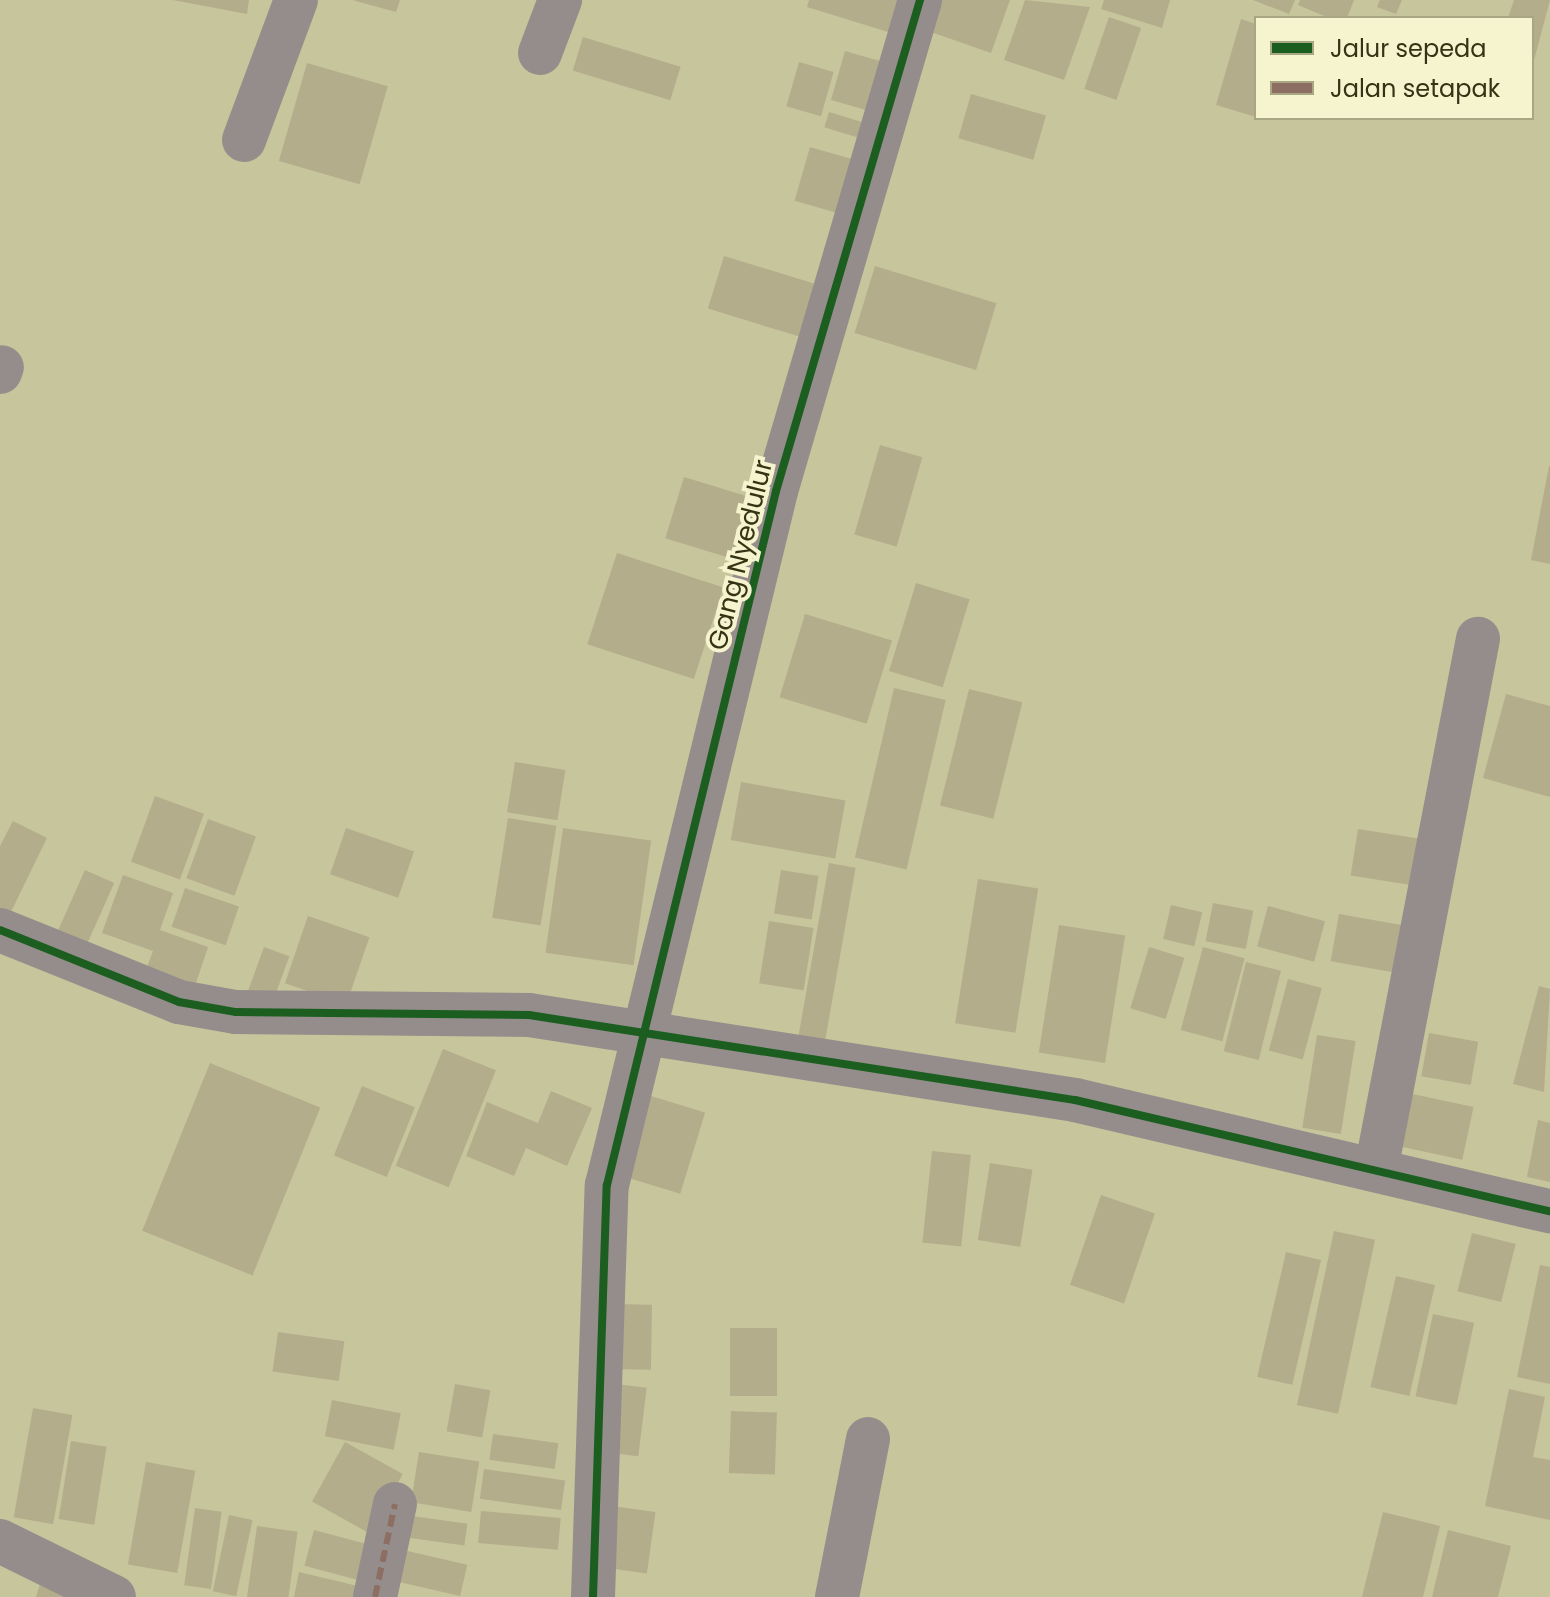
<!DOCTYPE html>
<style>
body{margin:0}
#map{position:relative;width:1550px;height:1597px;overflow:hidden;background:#c7c59b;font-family:Poppins,sans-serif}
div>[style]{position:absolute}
.building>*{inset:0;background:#b4ad8c;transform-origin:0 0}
.minor>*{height:44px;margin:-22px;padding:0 22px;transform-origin:22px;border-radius:22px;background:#958d8b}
.quiet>*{height:6px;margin-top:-3px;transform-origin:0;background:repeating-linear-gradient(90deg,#8d6e63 0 12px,transparent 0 18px)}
.cycleway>*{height:8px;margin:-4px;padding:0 4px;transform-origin:4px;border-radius:4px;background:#1b5e20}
span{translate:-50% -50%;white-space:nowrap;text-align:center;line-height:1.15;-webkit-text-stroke:8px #f5f4cf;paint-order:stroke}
.street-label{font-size:26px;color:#343313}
.legend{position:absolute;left:1254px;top:16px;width:280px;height:104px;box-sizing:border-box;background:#f5f4cf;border:2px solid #a8a784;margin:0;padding:10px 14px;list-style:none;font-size:24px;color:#343313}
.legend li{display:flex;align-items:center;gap:16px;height:40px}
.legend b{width:40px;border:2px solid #a8a784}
</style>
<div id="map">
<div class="building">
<i style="clip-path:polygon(173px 0,249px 0,247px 14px)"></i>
<i style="clip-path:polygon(352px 0,400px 0,396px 12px)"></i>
<i style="clip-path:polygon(809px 0,911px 0,901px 36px,807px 7px)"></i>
<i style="clip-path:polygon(939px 0,1010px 0,991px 53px,928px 31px)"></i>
<i style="clip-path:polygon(1025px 0,1090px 7px,1064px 80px,1004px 60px)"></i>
<i style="clip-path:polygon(1104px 0,1170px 0,1162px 28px,1101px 9px)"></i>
<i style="clip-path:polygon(1253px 0,1295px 0,1289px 14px)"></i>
<i style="clip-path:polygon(1300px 0,1354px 0,1347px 18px,1329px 18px,1298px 5px)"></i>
<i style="clip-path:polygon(1380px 0,1402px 0,1396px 14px,1377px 7px)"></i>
<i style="clip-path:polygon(1514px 0,1550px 0,1533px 64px,1532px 18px,1508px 18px)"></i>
<i style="left:1109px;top:17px;width:34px;height:76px;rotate:19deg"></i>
<i style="clip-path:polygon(1241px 19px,1256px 24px,1256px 117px,1216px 105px)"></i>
<i style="left:583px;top:37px;width:102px;height:35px;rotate:17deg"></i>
<i style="left:845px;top:51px;width:41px;height:51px;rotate:16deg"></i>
<i style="left:799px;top:62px;width:36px;height:46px;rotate:16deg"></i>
<i style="left:307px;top:63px;width:84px;height:102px;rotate:16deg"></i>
<i style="left:971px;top:94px;width:78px;height:46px;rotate:16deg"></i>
<i style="left:829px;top:112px;width:47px;height:16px;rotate:17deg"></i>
<i style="left:810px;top:147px;width:57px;height:56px;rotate:16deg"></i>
<i style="left:724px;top:256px;width:99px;height:55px;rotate:17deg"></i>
<i style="left:875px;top:266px;width:127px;height:70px;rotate:17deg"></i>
<i style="left:880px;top:445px;width:44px;height:93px;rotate:16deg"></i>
<i style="clip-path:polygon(1549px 466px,1550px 466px,1550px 564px,1531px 560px)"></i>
<i style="left:684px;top:477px;width:77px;height:64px;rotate:17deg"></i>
<i style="left:617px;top:553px;width:112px;height:96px;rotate:18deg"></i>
<i style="left:916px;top:583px;width:56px;height:92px;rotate:17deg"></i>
<i style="left:805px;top:614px;width:91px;height:87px;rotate:17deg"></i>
<i style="left:894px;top:688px;width:53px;height:174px;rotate:13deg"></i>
<i style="left:969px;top:689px;width:55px;height:120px;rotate:14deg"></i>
<i style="clip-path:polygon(1506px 694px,1550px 706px,1550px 797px,1483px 778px)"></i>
<i style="left:515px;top:762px;width:51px;height:51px;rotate:9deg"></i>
<i style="left:741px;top:782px;width:106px;height:59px;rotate:10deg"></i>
<i style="left:155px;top:796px;width:52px;height:70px;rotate:20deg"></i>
<i style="left:508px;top:818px;width:49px;height:101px;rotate:9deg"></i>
<i style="left:208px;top:819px;width:51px;height:63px;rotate:20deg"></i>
<i style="clip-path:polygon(13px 821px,47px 838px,8px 918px,0 914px,0 846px)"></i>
<i style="left:346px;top:828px;width:72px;height:49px;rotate:19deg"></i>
<i style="left:563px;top:828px;width:89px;height:126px;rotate:8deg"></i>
<i style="left:1358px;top:829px;width:69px;height:47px;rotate:9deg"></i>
<i style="left:829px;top:863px;width:27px;height:184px;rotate:10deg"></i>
<i style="left:85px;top:870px;width:32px;height:77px;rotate:24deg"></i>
<i style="left:781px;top:870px;width:38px;height:44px;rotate:9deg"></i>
<i style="clip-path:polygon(123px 875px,173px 893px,160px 930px,208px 947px,194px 989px,145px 972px,153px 951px,102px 933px)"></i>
<i style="left:978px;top:879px;width:61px;height:146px;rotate:9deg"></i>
<i style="left:185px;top:888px;width:57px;height:41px;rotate:19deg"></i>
<i style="left:1213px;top:903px;width:41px;height:39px;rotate:11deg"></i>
<i style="left:1171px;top:905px;width:32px;height:35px;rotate:13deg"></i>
<i style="left:1268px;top:906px;width:59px;height:42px;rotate:15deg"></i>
<i style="left:1339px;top:914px;width:78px;height:48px;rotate:10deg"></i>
<i style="left:308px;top:916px;width:65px;height:71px;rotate:19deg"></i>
<i style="left:769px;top:921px;width:45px;height:63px;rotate:9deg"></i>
<i style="left:1059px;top:925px;width:67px;height:129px;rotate:9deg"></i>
<i style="left:264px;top:947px;width:27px;height:48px;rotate:20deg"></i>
<i style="left:1149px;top:947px;width:37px;height:64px;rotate:17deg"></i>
<i style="left:1203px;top:947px;width:43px;height:86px;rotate:15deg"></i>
<i style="left:1246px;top:962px;width:36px;height:92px;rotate:14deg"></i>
<i style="left:1288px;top:979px;width:35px;height:74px;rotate:15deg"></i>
<i style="clip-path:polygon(1539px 986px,1550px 989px,1544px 1092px,1513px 1084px)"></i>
<i style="left:1429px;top:1033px;width:50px;height:44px;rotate:10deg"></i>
<i style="left:1317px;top:1035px;width:39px;height:94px;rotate:9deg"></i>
<i style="left:443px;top:1049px;width:57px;height:126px;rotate:22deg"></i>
<i style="left:210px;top:1063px;width:119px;height:181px;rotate:22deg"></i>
<i style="left:362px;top:1086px;width:57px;height:75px;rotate:22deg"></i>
<i style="clip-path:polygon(551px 1091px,592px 1108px,567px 1166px,526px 1148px,514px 1176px,466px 1156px,487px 1102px,538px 1123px)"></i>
<i style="left:641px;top:1093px;width:67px;height:85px;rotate:17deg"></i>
<i style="left:1408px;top:1093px;width:67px;height:54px;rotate:12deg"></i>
<i style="clip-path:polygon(1538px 1120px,1550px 1123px,1550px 1182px,1527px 1177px)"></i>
<i style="left:932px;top:1151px;width:39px;height:92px;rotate:6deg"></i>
<i style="left:990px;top:1163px;width:43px;height:78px;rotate:9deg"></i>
<i style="left:1101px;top:1195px;width:57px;height:95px;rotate:19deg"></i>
<i style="left:1334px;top:1231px;width:42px;height:178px;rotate:12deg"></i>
<i style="left:1472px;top:1233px;width:45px;height:60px;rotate:14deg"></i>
<i style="left:1286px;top:1252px;width:36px;height:128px;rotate:13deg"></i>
<i style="clip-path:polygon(1540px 1265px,1550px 1267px,1550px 1384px,1517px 1377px)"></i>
<i style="left:1396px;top:1276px;width:40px;height:114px;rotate:13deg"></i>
<i style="left:611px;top:1304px;width:41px;height:65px;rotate:1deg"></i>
<i style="left:1433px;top:1314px;width:42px;height:84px;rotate:12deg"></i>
<i style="left:730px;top:1328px;width:47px;height:68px"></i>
<i style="left:278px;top:1332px;width:67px;height:40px;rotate:8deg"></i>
<i style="left:608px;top:1383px;width:39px;height:69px;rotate:7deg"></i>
<i style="left:455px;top:1384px;width:36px;height:48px;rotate:10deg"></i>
<i style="clip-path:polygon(1509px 1389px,1545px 1397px,1533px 1457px,1550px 1460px,1550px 1520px,1485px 1506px)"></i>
<i style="left:332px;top:1400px;width:70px;height:37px;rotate:11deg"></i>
<i style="left:33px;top:1408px;width:40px;height:111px;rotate:10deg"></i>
<i style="left:731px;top:1411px;width:46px;height:62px;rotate:2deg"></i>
<i style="left:493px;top:1434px;width:66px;height:26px;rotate:8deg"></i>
<i style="left:71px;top:1441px;width:36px;height:79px;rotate:9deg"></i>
<i style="left:345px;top:1442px;width:66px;height:68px;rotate:29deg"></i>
<i style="left:419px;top:1452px;width:61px;height:51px;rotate:9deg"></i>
<i style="left:146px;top:1462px;width:50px;height:104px;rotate:10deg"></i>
<i style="left:484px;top:1469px;width:82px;height:30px;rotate:8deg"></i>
<i style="left:605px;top:1505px;width:51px;height:62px;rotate:8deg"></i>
<i style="left:195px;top:1508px;width:27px;height:78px;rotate:8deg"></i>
<i style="left:481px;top:1511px;width:80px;height:32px;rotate:5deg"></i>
<i style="clip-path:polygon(1383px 1512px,1440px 1526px,1423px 1597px,1362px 1597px)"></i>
<i style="left:229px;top:1515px;width:24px;height:78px;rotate:12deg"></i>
<i style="left:405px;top:1515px;width:63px;height:22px;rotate:8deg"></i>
<i style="left:257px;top:1526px;width:41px;height:72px;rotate:8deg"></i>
<i style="left:314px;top:1530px;width:65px;height:37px;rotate:15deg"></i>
<i style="clip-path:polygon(1448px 1530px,1511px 1546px,1498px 1597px,1432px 1597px)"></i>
<i style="left:403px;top:1550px;width:66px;height:32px;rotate:13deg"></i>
<i style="clip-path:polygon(299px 1572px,362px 1587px,360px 1597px,294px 1597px)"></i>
<i style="clip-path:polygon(40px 1584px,78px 1597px,36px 1597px)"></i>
</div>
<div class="minor">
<i style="left:540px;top:53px;width:57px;rotate:-69.3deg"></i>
<i style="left:244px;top:140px;width:149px;rotate:-69.6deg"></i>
<i style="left:0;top:372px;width:5px;rotate:-68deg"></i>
<i style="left:0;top:930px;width:193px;rotate:21.9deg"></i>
<i style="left:179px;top:1002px;width:58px;rotate:10deg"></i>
<i style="left:236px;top:1012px;width:293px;rotate:0.6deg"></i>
<i style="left:529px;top:1015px;width:553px;rotate:8.85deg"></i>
<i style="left:1075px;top:1100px;width:488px;rotate:13.2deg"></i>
<i style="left:1376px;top:1170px;width:541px;rotate:-79.13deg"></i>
<i style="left:0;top:1541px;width:127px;rotate:26.2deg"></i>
<i style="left:375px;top:1597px;width:95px;rotate:-77.9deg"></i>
<i style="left:593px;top:1597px;width:412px;rotate:-88.1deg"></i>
<i style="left:607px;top:1185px;width:714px;rotate:-76.31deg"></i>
<i style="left:776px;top:491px;width:512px;rotate:-73.65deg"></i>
<i style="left:837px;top:1597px;width:161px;rotate:-78.9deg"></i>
</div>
<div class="quiet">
<i style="left:375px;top:1597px;width:95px;rotate:-77.9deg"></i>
</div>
<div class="cycleway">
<i style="left:0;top:930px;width:193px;rotate:21.9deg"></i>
<i style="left:179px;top:1002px;width:58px;rotate:10deg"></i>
<i style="left:236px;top:1012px;width:293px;rotate:0.6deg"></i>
<i style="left:529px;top:1015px;width:553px;rotate:8.85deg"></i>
<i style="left:1075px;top:1100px;width:488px;rotate:13.2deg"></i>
<i style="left:593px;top:1597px;width:412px;rotate:-88.1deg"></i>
<i style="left:607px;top:1185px;width:714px;rotate:-76.31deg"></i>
<i style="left:776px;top:491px;width:512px;rotate:-73.65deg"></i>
</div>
<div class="street-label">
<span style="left:741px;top:555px;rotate:-76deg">Gang Nyedulur</span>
</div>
<ul class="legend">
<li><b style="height:10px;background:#1b5e20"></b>Jalur sepeda</li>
<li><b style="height:10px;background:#8d6e63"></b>Jalan setapak</li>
</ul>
</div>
